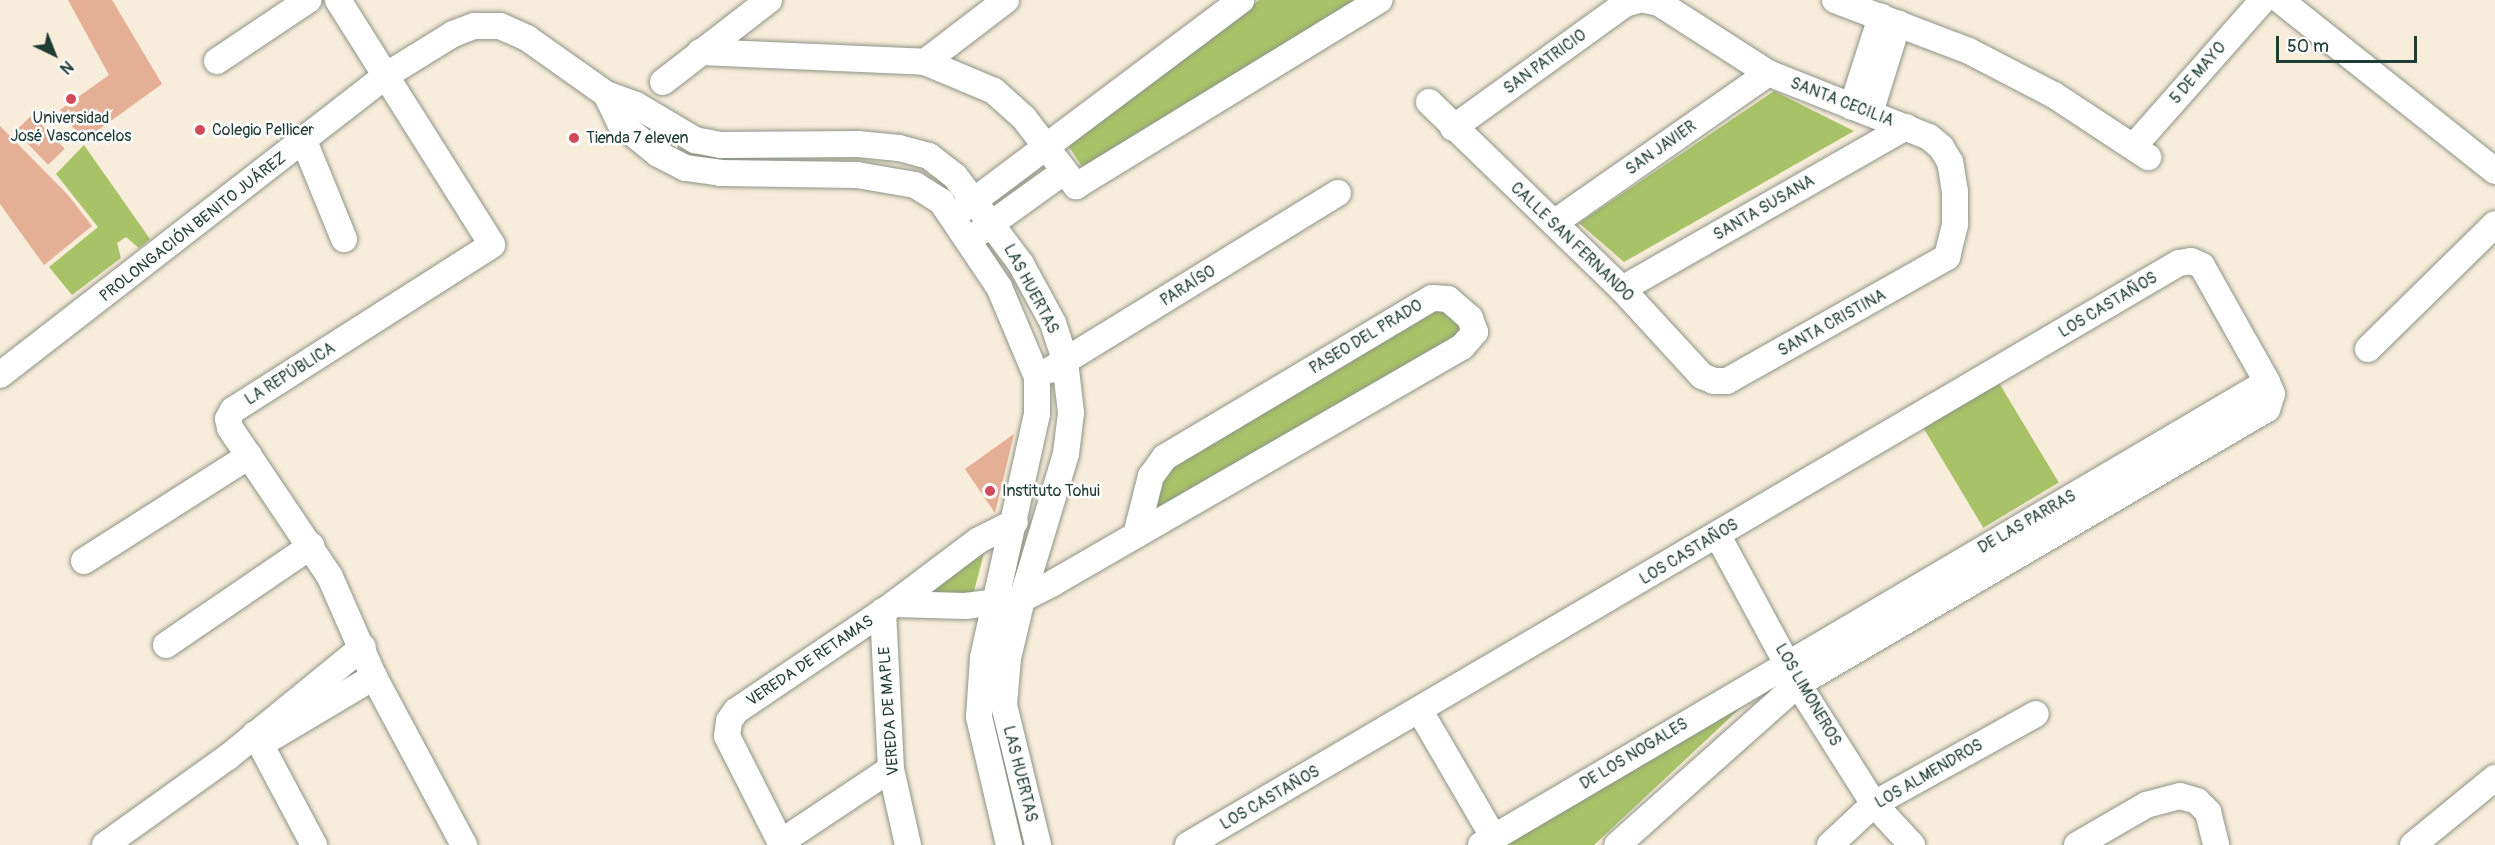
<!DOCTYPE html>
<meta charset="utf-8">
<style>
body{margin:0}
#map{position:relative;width:2495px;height:845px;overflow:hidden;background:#f8ecda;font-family:Pangolin,sans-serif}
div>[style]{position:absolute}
.green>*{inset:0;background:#a8c268;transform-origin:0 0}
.building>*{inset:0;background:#e4af94;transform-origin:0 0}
.roads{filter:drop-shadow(0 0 2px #8c9487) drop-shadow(0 0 2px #8c9487)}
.minor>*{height:26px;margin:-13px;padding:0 13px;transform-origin:13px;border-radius:13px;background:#fff}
.dots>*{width:16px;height:16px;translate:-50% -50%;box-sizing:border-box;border:3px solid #fff;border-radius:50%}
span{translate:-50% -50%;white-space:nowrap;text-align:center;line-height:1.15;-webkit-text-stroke:5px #fff;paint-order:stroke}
.street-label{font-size:16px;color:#1f3d34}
.poi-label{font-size:16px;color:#1f3d34}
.left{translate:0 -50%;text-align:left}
.north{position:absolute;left:24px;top:24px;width:60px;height:60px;-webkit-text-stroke:4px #fff;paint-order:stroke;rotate:137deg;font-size:16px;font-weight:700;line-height:24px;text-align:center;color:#1f3d34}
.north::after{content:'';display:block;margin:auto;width:21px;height:27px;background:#1f3d34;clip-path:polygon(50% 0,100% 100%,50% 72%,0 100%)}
.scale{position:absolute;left:2276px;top:36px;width:141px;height:27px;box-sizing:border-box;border:3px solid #1f3d34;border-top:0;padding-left:8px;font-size:18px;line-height:21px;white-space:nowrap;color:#1f3d34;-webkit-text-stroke:4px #fff;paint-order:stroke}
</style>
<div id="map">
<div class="green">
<i style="clip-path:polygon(1259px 0,1357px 0,1085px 171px,1067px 144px)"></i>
<i style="clip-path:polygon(1774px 91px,1854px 131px,1624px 262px,1579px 223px)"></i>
<i style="clip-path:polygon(84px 145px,150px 239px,139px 248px,126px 237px,117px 243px,121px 258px,72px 295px,49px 267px,98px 227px,56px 174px)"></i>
<i style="clip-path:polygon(1439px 302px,1466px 330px,1155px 512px,1159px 470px)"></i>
<i style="left:1999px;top:383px;width:116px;height:88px;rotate:59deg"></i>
<i style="clip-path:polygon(984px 553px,973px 595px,914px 599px)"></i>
<i style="clip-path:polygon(1750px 699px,1594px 845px,1501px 845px)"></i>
</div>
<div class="building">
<i style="clip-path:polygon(68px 0,112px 0,162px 84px,83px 141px,60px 110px,109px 75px)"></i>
<i style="left:32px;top:115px;width:47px;height:23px;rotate:46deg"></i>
<i style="clip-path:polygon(0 126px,68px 195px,92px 226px,44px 265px,0 204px)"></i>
<i style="clip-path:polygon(1014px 434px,995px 513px,965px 469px)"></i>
</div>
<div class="roads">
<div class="minor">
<i style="left:338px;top:0;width:289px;rotate:57.8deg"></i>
<i style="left:492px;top:245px;width:307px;rotate:147.5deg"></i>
<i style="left:233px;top:410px;width:10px;rotate:119deg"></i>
<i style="left:228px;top:419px;width:9px;rotate:77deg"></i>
<i style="left:230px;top:428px;width:179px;rotate:56.1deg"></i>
<i style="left:330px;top:577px;width:109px;rotate:66.3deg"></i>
<i style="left:374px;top:677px;width:191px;rotate:61.8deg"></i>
<i style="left:1835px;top:0;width:143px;rotate:20.8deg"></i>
<i style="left:1969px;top:51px;width:96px;rotate:27.4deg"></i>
<i style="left:2054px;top:95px;width:113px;rotate:33.4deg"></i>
<i style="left:2280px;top:0;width:275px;rotate:38.5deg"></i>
<i style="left:700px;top:52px;width:225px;rotate:2.5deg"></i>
<i style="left:925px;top:62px;width:75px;rotate:22.8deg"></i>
<i style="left:994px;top:91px;width:40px;rotate:42deg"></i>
<i style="left:1024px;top:118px;width:86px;rotate:52.6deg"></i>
<i style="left:1076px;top:186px;width:356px;rotate:-31.5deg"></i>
<i style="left:217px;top:61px;width:110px;rotate:-33.8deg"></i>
<i style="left:925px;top:62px;width:102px;rotate:-37.4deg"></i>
<i style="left:663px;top:82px;width:134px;rotate:-37.7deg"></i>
<i style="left:606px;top:94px;width:32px;rotate:64deg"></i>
<i style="left:620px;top:123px;width:49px;rotate:39.2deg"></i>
<i style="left:658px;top:154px;width:31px;rotate:27deg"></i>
<i style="left:686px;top:168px;width:34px;rotate:8deg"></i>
<i style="left:720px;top:173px;width:137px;rotate:0.8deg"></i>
<i style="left:857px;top:175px;width:59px;rotate:9.8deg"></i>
<i style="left:915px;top:185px;width:31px;rotate:32deg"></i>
<i style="left:941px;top:201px;width:104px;rotate:56deg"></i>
<i style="left:999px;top:287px;width:98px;rotate:67.1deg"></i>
<i style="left:1037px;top:377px;width:37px;rotate:90deg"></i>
<i style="left:1037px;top:414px;width:250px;rotate:102.5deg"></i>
<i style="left:983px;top:658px;width:59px;rotate:93.9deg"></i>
<i style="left:979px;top:717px;width:131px;rotate:76.8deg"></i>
<i style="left:1429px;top:102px;width:269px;rotate:44.1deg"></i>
<i style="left:1622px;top:289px;width:118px;rotate:47.4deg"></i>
<i style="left:1702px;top:376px;width:13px;rotate:23deg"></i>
<i style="left:1714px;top:381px;width:13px"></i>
<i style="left:1727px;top:381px;width:253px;rotate:-29.4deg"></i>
<i style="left:1947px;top:257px;width:34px;rotate:-76deg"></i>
<i style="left:1955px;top:224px;width:32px;rotate:-90deg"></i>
<i style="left:1955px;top:192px;width:30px;rotate:-99deg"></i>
<i style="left:1950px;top:162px;width:17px;rotate:-121deg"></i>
<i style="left:1941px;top:147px;width:16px;rotate:-140deg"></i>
<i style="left:1929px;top:137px;width:173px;rotate:-158.3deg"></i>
<i style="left:1768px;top:73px;width:130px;rotate:-147.3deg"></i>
<i style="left:1659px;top:3px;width:14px;rotate:-168deg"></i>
<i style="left:1852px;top:107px;width:95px;rotate:-72.1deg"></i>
<i style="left:1870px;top:113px;width:94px;rotate:-72.7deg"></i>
<i style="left:1453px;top:128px;width:212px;rotate:-35.8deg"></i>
<i style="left:1625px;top:4px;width:15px;rotate:-16deg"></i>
<i style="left:304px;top:141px;width:106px;rotate:67.8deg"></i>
<i style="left:2134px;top:146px;width:195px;rotate:-48.5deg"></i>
<i style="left:963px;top:209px;width:348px;rotate:-36.9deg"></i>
<i style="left:1554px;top:223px;width:261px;rotate:-35deg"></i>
<i style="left:980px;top:232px;width:101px;rotate:-35.7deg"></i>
<i style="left:1622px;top:289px;width:327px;rotate:-29.7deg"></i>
<i style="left:2368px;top:349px;width:178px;rotate:-44.5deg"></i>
<i style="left:1050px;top:370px;width:338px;rotate:-31.6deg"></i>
<i style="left:0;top:375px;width:487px;rotate:-37.8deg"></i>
<i style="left:385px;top:76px;width:80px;rotate:-31.7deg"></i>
<i style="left:453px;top:34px;width:22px;rotate:-21deg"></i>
<i style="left:474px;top:26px;width:26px"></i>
<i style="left:500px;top:26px;width:30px;rotate:24deg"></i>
<i style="left:527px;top:38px;width:97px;rotate:35.3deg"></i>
<i style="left:606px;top:94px;width:32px;rotate:20deg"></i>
<i style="left:636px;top:105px;width:69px;rotate:30.7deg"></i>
<i style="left:695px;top:140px;width:26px;rotate:11deg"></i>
<i style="left:721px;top:145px;width:137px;rotate:-0.4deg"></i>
<i style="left:858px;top:144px;width:41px;rotate:5.6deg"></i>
<i style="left:899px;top:148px;width:31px;rotate:15deg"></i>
<i style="left:929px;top:156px;width:33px;rotate:38deg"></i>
<i style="left:955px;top:176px;width:110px;rotate:53.1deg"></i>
<i style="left:1021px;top:264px;width:67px;rotate:61.5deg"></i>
<i style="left:1053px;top:323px;width:40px;rotate:72deg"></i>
<i style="left:1065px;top:361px;width:52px;rotate:83.4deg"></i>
<i style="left:1071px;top:413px;width:41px;rotate:97deg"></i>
<i style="left:1066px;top:454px;width:152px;rotate:106.9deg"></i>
<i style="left:1022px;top:599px;width:61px;rotate:103.3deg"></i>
<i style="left:1008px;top:658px;width:47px;rotate:94.9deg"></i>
<i style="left:1004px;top:705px;width:144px;rotate:76.3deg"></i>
<i style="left:1718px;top:536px;width:168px;rotate:61.6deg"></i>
<i style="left:1798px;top:684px;width:142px;rotate:57.7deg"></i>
<i style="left:1874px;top:804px;width:56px;rotate:47.2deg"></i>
<i style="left:84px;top:561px;width:196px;rotate:-32.5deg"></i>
<i style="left:894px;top:604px;width:71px;rotate:1.6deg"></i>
<i style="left:965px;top:606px;width:57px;rotate:-7deg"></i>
<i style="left:1022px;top:599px;width:35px;rotate:-27deg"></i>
<i style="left:1053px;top:583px;width:472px;rotate:-30deg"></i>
<i style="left:1462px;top:347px;width:20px;rotate:-49deg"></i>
<i style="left:1475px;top:332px;width:15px;rotate:-110deg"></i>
<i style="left:1470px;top:318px;width:29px;rotate:-139deg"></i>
<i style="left:1448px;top:299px;width:16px;rotate:-176deg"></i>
<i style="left:1432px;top:298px;width:311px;rotate:149.2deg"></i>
<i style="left:1165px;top:457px;width:24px;rotate:126deg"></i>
<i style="left:1151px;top:476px;width:61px;rotate:104.3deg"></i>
<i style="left:883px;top:611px;width:158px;rotate:87.1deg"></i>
<i style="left:891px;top:769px;width:78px;rotate:77.4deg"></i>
<i style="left:166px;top:645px;width:176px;rotate:-34.3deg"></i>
<i style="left:1420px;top:711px;width:147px;rotate:59.8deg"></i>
<i style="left:255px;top:734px;width:126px;rotate:62deg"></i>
<i style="left:266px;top:741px;width:126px;rotate:-30.7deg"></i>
<i style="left:781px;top:842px;width:132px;rotate:-33.6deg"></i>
<i style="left:105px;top:845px;width:151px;rotate:-35.6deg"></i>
<i style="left:228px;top:757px;width:174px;rotate:-39.2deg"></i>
<i style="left:782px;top:845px;width:122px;rotate:-116.8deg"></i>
<i style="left:727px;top:736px;width:15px;rotate:-82deg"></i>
<i style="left:729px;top:721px;width:12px;rotate:-55deg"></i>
<i style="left:736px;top:711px;width:191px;rotate:-34.1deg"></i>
<i style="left:894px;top:604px;width:106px;rotate:-37deg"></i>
<i style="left:979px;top:540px;width:40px;rotate:-26.6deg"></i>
<i style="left:1188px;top:845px;width:1149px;rotate:-30.43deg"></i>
<i style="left:2179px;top:263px;width:12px;rotate:-9deg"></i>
<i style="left:2191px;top:261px;width:12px;rotate:24deg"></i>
<i style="left:2202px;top:266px;width:133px;rotate:60.7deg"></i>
<i style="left:2267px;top:382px;width:13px;rotate:67deg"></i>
<i style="left:2272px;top:394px;width:16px;rotate:108deg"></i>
<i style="left:2267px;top:409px;width:544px;rotate:149.61deg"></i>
<i style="left:1798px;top:684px;width:242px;rotate:138.3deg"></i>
<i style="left:1481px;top:845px;width:912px;rotate:-30.5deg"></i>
<i style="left:1830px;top:845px;width:60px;rotate:-43deg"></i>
<i style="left:1874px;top:804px;width:185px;rotate:-29.1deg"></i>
<i style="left:2077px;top:845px;width:80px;rotate:-30.1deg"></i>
<i style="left:2146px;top:805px;width:35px;rotate:-15deg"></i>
<i style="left:2180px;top:796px;width:18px;rotate:16deg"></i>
<i style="left:2197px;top:801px;width:16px;rotate:45deg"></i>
<i style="left:2208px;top:812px;width:34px;rotate:76deg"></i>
<i style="left:2413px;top:845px;width:106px;rotate:-39.3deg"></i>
</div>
</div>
<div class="dots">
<i style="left:71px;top:99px;background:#d1495b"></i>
<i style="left:200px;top:130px;background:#d1495b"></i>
<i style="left:574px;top:138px;background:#d1495b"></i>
<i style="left:990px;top:491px;background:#d1495b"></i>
</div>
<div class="street-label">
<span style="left:1545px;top:62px;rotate:-36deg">SAN PATRICIO</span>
<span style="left:2198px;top:73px;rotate:-49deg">5 DE MAYO</span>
<span style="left:1842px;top:102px;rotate:21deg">SANTA CECILIA</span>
<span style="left:1661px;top:148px;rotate:-35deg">SAN JAVIER</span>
<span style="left:1764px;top:208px;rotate:-30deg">SANTA SUSANA</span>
<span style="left:193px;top:227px;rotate:-38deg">PROLONGACIÓN BENITO JUÁREZ</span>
<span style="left:1572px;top:242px;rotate:44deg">CALLE SAN FERNANDO</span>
<span style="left:1188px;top:286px;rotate:-32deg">PARAÍSO</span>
<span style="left:1031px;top:289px;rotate:62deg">LAS HUERTAS</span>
<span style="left:2108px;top:305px;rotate:-31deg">LOS CASTAÑOS</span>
<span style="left:1832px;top:323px;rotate:-29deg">SANTA CRISTINA</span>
<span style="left:1366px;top:337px;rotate:-31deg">PASEO DEL PRADO</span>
<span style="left:290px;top:374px;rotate:-32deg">LA REPÚBLICA</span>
<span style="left:2027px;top:522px;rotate:-30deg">DE LAS PARRAS</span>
<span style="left:1689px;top:552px;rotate:-31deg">LOS CASTAÑOS</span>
<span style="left:810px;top:661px;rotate:-34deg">VEREDA DE RETAMAS</span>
<span style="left:1808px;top:695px;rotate:60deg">LOS LIMONEROS</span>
<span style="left:889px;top:711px;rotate:-94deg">VEREDA DE MAPLE</span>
<span style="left:1634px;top:754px;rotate:-31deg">DE LOS NOGALES</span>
<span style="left:1020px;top:774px;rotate:76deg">LAS HUERTAS</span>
<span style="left:1929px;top:774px;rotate:-30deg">LOS ALMENDROS</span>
<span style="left:1270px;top:798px;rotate:-30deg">LOS CASTAÑOS</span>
</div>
<div class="poi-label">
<span style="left:71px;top:127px">Universidad<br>José Vasconcelos</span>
<span class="left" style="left:212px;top:130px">Colegio Pellicer</span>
<span class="left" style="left:586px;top:138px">Tienda 7 eleven</span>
<span class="left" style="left:1002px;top:491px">Instituto Tohui</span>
</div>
<div class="north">N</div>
<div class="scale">50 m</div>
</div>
